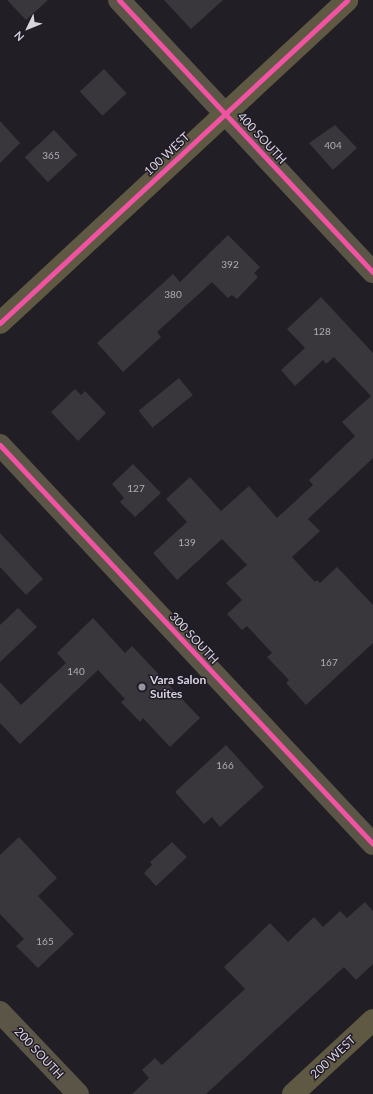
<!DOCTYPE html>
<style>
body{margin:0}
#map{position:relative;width:373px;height:1094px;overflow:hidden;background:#221e26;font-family:Lato,sans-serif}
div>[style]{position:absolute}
.building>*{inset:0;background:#39363c;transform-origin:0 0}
.street>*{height:22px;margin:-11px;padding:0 11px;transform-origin:11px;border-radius:11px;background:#5b5547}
.secondary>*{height:22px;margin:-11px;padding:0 11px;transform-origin:11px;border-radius:11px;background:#5f5843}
.cycleway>*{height:5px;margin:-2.5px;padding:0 2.5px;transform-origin:2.5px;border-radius:2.5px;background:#f153a3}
.dots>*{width:11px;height:11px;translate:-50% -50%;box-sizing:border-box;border:2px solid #211b29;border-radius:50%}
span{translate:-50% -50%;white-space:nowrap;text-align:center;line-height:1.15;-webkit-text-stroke:3px #211b29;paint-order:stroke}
.number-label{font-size:10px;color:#b0acb6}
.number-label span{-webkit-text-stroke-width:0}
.street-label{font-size:12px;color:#d8d4de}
.poi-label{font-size:12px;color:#d8d4de;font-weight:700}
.left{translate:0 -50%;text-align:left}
.north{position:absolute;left:8px;top:8px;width:40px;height:40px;-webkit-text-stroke:3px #211b29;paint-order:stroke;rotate:227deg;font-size:11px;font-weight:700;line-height:16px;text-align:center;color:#d8d4de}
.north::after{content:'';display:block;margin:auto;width:14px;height:18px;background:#d8d4de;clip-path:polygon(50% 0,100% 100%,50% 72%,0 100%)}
</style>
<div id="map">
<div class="building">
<i style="clip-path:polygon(7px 0,48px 0,26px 20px)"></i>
<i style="clip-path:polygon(164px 0,223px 0,191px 29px)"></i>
<i style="left:104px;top:69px;width:33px;height:33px;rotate:47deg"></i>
<i style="clip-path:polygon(0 121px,20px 143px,0 163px)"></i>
<i style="clip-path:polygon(335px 125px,357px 148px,333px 170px,309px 143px)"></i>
<i style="left:54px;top:130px;width:34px;height:40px;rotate:47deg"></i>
<i style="clip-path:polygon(228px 235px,260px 267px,254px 273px,258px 277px,237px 299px,232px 295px,228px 298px,212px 282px,157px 332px,161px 337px,123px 372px,97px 343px,173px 274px,180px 282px)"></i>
<i style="clip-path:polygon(321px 297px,373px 353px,373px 458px,308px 519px,320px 531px,292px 557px,315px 582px,317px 580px,320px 583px,337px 567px,373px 605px,373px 643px,306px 705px,286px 683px,289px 680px,267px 657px,272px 653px,247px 626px,242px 630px,227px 614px,242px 600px,226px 583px,247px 565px,222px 539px,177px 580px,153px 553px,187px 522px,166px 499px,190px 477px,221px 511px,249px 486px,277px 518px,313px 485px,309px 480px,355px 436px,342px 422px,371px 396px,334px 357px,326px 364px,323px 360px,295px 386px,281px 370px,305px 348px,287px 329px)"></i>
<i style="left:179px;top:378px;width:22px;height:52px;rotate:51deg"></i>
<i style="clip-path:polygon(75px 389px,81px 395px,85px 391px,106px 413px,78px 441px,51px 412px)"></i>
<i style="clip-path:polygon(133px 464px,161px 493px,135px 517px,120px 502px,124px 498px,112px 484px)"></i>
<i style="clip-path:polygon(0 533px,43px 579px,26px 595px,0 567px)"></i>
<i style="clip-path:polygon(18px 608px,37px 627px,0 662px,0 625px)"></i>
<i style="clip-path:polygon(93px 618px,125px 653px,132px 646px,200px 718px,170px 747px,143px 718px,140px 722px,121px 702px,125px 699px,98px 670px,20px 744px,0 723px,0 682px,21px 705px,66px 663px,57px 653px)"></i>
<i style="clip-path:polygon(226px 745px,264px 787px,220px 827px,212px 817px,204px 824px,175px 792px)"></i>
<i style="clip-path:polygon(19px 837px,57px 878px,38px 896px,74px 934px,38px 968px,16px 946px,24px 939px,0 914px,0 855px)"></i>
<i style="clip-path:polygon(172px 842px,187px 857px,156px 886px,144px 873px,152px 865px,150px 862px)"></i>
<i style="clip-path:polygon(365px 902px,373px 911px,373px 964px,356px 980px,344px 967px,206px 1094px,132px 1094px,149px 1078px,142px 1070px,155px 1058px,162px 1065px,245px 989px,224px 967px,270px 923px,288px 942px,314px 917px,323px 927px,340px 911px,347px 918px)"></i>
</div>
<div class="street">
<i style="left:119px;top:0;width:372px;rotate:47deg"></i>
<i style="left:0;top:445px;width:546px;rotate:46.93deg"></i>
<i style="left:0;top:1012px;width:113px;rotate:46.4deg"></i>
</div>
<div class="secondary">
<i style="left:0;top:323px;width:474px;rotate:-42.9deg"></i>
<i style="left:293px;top:1094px;width:109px;rotate:-42.8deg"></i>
</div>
<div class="cycleway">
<i style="left:119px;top:0;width:372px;rotate:47deg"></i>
<i style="left:0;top:323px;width:474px;rotate:-42.9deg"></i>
<i style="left:0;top:445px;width:546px;rotate:46.93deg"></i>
</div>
<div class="dots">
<i style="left:142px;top:687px;background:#98949e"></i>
</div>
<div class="number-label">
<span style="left:333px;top:146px">404</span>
<span style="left:51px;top:156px">365</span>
<span style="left:230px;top:265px">392</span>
<span style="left:173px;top:295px">380</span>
<span style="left:322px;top:332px">128</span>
<span style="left:136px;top:489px">127</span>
<span style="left:187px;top:543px">139</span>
<span style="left:329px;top:663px">167</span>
<span style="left:76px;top:672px">140</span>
<span style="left:225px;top:766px">166</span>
<span style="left:45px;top:942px">165</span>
</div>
<div class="street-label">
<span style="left:262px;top:138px;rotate:47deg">400 SOUTH</span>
<span style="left:167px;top:154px;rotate:-43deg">100 WEST</span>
<span style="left:194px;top:638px;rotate:47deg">300 SOUTH</span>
<span style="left:39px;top:1053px;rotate:47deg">200 SOUTH</span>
<span style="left:333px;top:1057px;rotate:-43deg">200 WEST</span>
</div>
<div class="poi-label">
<span class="left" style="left:150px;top:687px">Vara Salon<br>Suites</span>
</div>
<div class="north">N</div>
</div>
